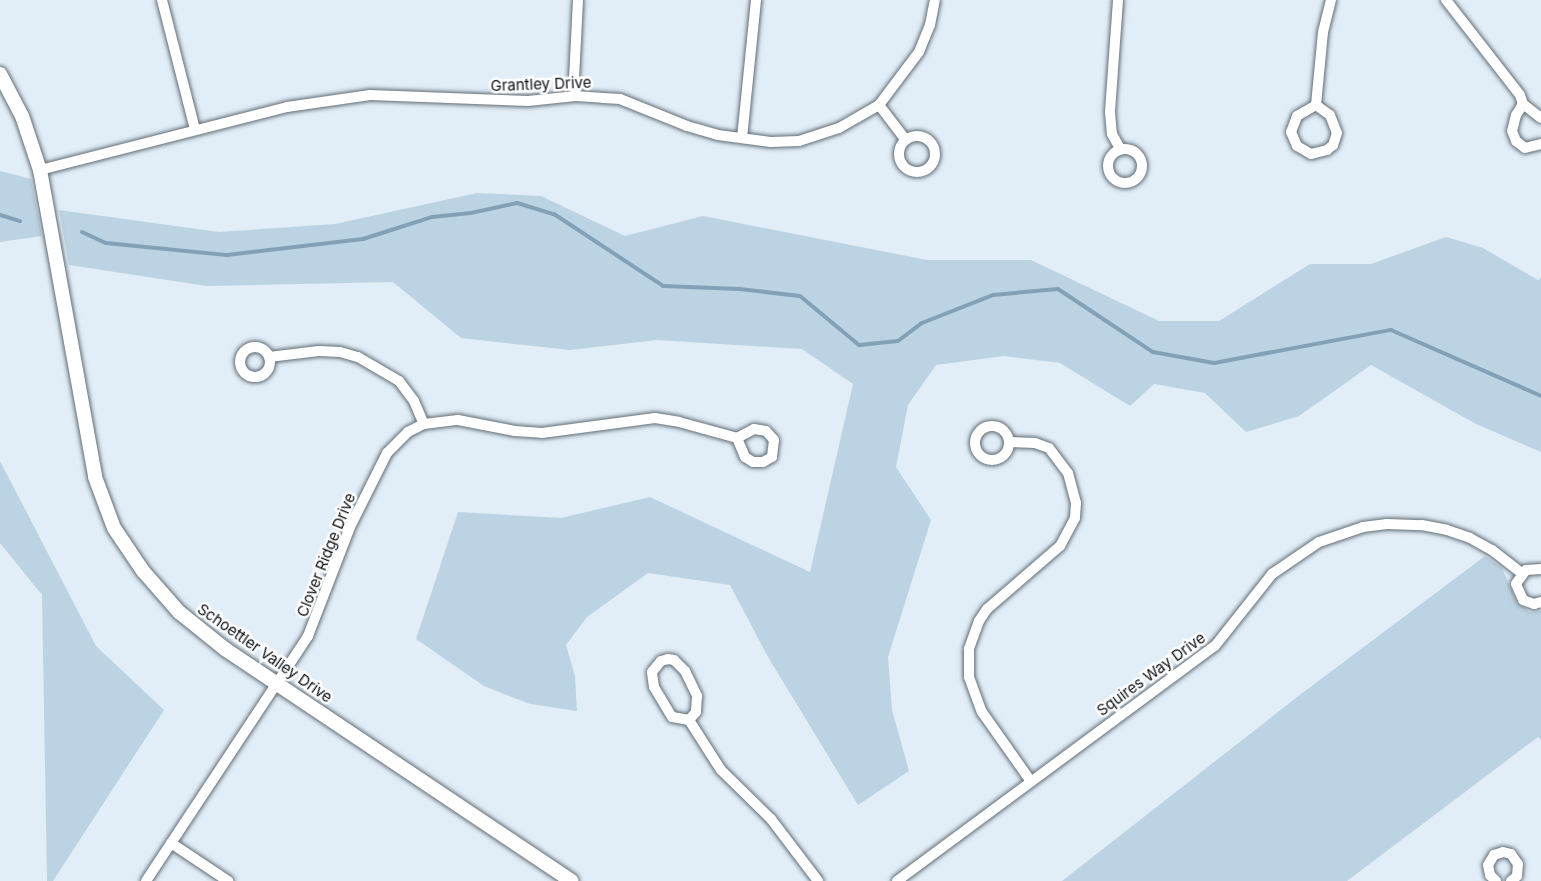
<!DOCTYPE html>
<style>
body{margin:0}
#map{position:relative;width:1541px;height:881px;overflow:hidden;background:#e1edf7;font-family:Inter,sans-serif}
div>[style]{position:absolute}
.green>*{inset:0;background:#bcd3e4}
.stream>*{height:4px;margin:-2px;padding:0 2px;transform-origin:2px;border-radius:2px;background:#82a1b7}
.roads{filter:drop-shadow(0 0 2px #626d75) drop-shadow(0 0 2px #626d75)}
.minor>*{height:10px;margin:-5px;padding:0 5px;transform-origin:5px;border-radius:5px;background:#fff}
.minor>.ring{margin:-5px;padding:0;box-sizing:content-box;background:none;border:10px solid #fff;border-radius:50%}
.tertiary>*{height:14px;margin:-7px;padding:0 7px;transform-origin:7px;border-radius:7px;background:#fff}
span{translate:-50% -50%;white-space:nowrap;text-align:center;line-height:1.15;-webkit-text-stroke:5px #fff;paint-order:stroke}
.street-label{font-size:15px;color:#090e11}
</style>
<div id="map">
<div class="green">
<i style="clip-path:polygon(0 171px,31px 179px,42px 236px,0 242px)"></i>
<i style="clip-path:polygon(477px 193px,541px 196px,625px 236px,703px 216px,927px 260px,1031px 260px,1159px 321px,1219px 321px,1310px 264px,1371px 264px,1446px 237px,1483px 248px,1538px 280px,1541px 278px,1541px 452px,1476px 424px,1371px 365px,1299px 416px,1246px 432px,1205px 393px,1154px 384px,1130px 406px,1060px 363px,1004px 356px,936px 365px,908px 405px,896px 467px,931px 520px,888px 657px,892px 710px,909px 771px,858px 805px,768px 657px,730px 585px,648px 573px,587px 617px,566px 645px,575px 676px,577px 711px,530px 704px,484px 686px,416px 639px,458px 512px,561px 518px,650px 497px,810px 572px,853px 384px,802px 349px,657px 340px,570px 350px,461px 338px,393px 282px,207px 286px,69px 265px,59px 210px,219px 232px,335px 224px)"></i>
<i style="clip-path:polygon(0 461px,96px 646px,164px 710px,53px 881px,47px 881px,42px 595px,0 543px)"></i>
<i style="clip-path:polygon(1485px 556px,1502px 568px,1517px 603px,1530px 612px,1541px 611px,1541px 740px,1538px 737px,1347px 881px,1062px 881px,1301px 694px)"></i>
</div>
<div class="stream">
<i style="left:0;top:215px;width:21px;rotate:17deg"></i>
<i style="left:82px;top:232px;width:26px;rotate:25deg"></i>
<i style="left:106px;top:243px;width:122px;rotate:5.7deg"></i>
<i style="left:227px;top:255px;width:137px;rotate:-6.7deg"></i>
<i style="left:363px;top:239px;width:72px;rotate:-17.7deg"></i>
<i style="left:432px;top:217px;width:39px;rotate:-6deg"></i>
<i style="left:471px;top:213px;width:47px;rotate:-12.3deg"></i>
<i style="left:517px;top:203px;width:39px;rotate:17deg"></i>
<i style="left:554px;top:214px;width:131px;rotate:33.4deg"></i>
<i style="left:663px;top:286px;width:76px;rotate:2.3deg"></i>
<i style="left:739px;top:289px;width:61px;rotate:6.5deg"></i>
<i style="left:800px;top:296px;width:77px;rotate:39.7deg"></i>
<i style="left:859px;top:345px;width:39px;rotate:-6deg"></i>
<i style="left:898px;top:341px;width:30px;rotate:-37deg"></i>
<i style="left:922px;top:323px;width:76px;rotate:-21.5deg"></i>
<i style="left:993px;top:295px;width:65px;rotate:-5.3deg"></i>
<i style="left:1058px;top:289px;width:114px;rotate:33.6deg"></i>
<i style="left:1153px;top:352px;width:62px;rotate:10.2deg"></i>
<i style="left:1214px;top:363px;width:180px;rotate:-10.6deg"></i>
<i style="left:1391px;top:330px;width:164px;rotate:23.7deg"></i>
</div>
<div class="roads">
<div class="minor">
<i style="left:162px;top:0;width:133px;rotate:75.7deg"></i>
<i style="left:1118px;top:0;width:112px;rotate:94.1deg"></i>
<i style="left:1110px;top:112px;width:22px;rotate:85deg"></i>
<i style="left:1112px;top:134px;width:18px;rotate:61deg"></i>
<i style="left:1446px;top:0;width:120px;rotate:52.1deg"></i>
<i style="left:1520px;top:95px;width:9px;rotate:72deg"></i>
<i style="left:576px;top:96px;width:17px;rotate:-97deg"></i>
<i style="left:574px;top:79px;width:79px;rotate:-87.1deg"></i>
<i style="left:879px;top:105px;width:43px;rotate:52.6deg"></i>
<i style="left:1316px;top:105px;width:17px;rotate:36deg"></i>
<i style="left:1330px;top:115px;width:19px;rotate:69deg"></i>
<i style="left:1337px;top:133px;width:13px;rotate:108deg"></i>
<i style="left:1333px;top:145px;width:8px;rotate:140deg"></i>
<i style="left:1327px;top:150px;width:16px;rotate:166deg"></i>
<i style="left:1311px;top:154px;width:16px;rotate:-150deg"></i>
<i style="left:1297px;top:146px;width:15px;rotate:-113deg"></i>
<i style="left:1291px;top:132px;width:17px;rotate:-69deg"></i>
<i style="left:1297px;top:116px;width:22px;rotate:-30deg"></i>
<i style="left:1316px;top:105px;width:73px;rotate:-84.5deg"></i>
<i style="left:1323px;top:32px;width:33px;rotate:-76deg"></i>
<i style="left:1541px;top:118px;width:23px;rotate:-142deg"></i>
<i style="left:1523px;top:104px;width:13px;rotate:122deg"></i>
<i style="left:1516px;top:115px;width:16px;rotate:104deg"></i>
<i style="left:1512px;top:131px;width:11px;rotate:68deg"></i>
<i style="left:1516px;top:141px;width:11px;rotate:38deg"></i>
<i style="left:1525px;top:148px;width:16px;rotate:-14deg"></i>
<i class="ring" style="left:899px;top:136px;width:26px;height:26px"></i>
<i style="left:742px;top:138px;width:139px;rotate:-84.2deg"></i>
<i class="ring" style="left:1108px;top:149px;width:24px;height:24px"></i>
<i style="left:40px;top:170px;width:255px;rotate:-14.3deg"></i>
<i style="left:287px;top:107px;width:84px;rotate:-8.2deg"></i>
<i style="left:370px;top:95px;width:158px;rotate:2.2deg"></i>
<i style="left:528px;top:101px;width:48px;rotate:-5.9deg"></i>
<i style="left:576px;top:96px;width:27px;rotate:4deg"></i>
<i style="left:603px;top:98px;width:17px;rotate:3deg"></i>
<i style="left:620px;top:99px;width:72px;rotate:21.9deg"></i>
<i style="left:687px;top:126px;width:32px;rotate:16deg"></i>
<i style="left:718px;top:135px;width:53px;rotate:7.5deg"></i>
<i style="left:771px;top:142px;width:28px;rotate:-2deg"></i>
<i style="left:799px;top:141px;width:42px;rotate:-18deg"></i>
<i style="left:839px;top:128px;width:46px;rotate:-29.9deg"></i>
<i style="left:879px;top:105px;width:66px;rotate:-53deg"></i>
<i style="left:919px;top:52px;width:29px;rotate:-68deg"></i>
<i style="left:930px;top:25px;width:25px;rotate:-79deg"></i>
<i class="ring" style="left:240px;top:347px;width:20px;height:20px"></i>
<i style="left:269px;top:357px;width:50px;rotate:-6.8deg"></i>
<i style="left:319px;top:351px;width:21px;rotate:3deg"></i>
<i style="left:340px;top:352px;width:19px;rotate:16deg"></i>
<i style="left:358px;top:357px;width:48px;rotate:30.3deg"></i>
<i style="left:399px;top:381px;width:25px;rotate:53deg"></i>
<i style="left:414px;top:401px;width:25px;rotate:67deg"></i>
<i class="ring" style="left:975px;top:426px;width:24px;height:24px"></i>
<i style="left:754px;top:429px;width:12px;rotate:9deg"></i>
<i style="left:766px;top:431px;width:12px;rotate:48deg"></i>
<i style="left:774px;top:440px;width:17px;rotate:97deg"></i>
<i style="left:772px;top:457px;width:10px;rotate:151deg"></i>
<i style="left:763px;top:462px;width:10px;rotate:180deg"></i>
<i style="left:753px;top:462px;width:9px;rotate:-148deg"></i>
<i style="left:745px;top:457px;width:21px;rotate:-113deg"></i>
<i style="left:737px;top:438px;width:19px;rotate:-28deg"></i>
<i style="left:1009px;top:442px;width:26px;rotate:2deg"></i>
<i style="left:1035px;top:443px;width:15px;rotate:20deg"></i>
<i style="left:1049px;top:448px;width:31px;rotate:53deg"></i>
<i style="left:1068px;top:473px;width:31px;rotate:75deg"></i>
<i style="left:1076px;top:503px;width:15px;rotate:94deg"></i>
<i style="left:1075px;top:518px;width:32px;rotate:118deg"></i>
<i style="left:1060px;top:546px;width:96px;rotate:139.2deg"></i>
<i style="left:987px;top:609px;width:14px;rotate:124deg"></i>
<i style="left:979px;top:621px;width:30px;rotate:110deg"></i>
<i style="left:969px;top:649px;width:28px;rotate:90deg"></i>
<i style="left:969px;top:677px;width:37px;rotate:70deg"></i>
<i style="left:982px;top:712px;width:83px;rotate:54.8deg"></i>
<i style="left:1541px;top:569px;width:15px;rotate:176deg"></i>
<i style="left:1526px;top:570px;width:17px;rotate:126deg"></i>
<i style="left:1516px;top:584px;width:17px;rotate:66deg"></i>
<i style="left:1523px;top:600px;width:12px;rotate:20deg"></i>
<i style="left:1534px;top:604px;width:7px;rotate:-16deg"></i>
<i style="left:668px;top:659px;width:6px;rotate:9deg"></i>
<i style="left:674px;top:660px;width:16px;rotate:45deg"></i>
<i style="left:685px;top:671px;width:28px;rotate:64deg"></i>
<i style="left:697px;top:696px;width:16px;rotate:94deg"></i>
<i style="left:696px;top:712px;width:11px;rotate:131deg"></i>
<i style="left:689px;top:720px;width:17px;rotate:-170deg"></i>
<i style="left:672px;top:717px;width:35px;rotate:-121deg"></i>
<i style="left:654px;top:687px;width:15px;rotate:-98deg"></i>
<i style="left:652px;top:672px;width:14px;rotate:-51deg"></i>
<i style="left:661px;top:661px;width:7px;rotate:-16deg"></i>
<i style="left:689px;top:720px;width:59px;rotate:57.4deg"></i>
<i style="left:721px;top:770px;width:70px;rotate:44.4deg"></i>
<i style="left:771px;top:819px;width:78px;rotate:52.8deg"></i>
<i style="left:171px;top:843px;width:69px;rotate:33.7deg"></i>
<i style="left:146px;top:881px;width:294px;rotate:-56.5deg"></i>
<i style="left:308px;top:636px;width:117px;rotate:-68.9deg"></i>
<i style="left:350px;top:527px;width:83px;rotate:-63.4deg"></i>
<i style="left:387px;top:453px;width:30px;rotate:-45deg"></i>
<i style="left:408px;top:432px;width:18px;rotate:-27deg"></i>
<i style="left:424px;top:424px;width:34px;rotate:-7deg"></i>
<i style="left:458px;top:420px;width:58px;rotate:10.9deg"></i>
<i style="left:515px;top:431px;width:27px;rotate:4deg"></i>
<i style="left:542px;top:433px;width:114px;rotate:-7.6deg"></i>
<i style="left:655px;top:418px;width:24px;rotate:9deg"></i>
<i style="left:679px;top:422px;width:60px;rotate:15.4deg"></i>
<i style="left:897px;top:881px;width:395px;rotate:-36.5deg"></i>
<i style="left:1215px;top:646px;width:92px;rotate:-51.6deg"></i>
<i style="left:1272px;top:574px;width:57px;rotate:-34.2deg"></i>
<i style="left:1319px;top:542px;width:46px;rotate:-18.8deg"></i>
<i style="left:1363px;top:527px;width:24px;rotate:-7deg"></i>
<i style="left:1387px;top:524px;width:35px;rotate:2deg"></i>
<i style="left:1422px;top:525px;width:25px;rotate:11deg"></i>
<i style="left:1447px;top:530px;width:24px;rotate:19deg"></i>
<i style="left:1470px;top:538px;width:25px;rotate:29deg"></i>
<i style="left:1492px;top:550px;width:37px;rotate:38deg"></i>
<i style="left:1496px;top:881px;width:8px;rotate:-135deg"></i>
<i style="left:1490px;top:875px;width:10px;rotate:-101deg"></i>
<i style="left:1488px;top:865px;width:12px;rotate:-59deg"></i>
<i style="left:1494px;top:855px;width:9px;rotate:-18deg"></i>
<i style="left:1503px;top:852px;width:8px;rotate:14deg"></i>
<i style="left:1511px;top:854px;width:12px;rotate:55deg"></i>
<i style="left:1518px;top:864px;width:12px;rotate:95deg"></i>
<i style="left:1517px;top:876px;width:8px;rotate:140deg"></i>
</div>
<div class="tertiary">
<i style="left:0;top:74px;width:47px;rotate:62.4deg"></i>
<i style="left:22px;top:116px;width:57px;rotate:71.6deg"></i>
<i style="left:40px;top:170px;width:312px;rotate:79.8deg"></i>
<i style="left:95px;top:477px;width:54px;rotate:69.6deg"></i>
<i style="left:114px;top:528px;width:52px;rotate:56deg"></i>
<i style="left:143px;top:571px;width:55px;rotate:48.7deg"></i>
<i style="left:179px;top:612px;width:59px;rotate:38.8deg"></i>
<i style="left:225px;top:649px;width:417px;rotate:33.8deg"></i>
</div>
</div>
<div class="street-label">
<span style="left:541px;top:84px;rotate:-2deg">Grantley Drive</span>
<span style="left:326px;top:555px;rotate:-68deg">Clover Ridge Drive</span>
<span style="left:265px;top:653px;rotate:35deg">Schoettler Valley Drive</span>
<span style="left:1151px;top:674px;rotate:-36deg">Squires Way Drive</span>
</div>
</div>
